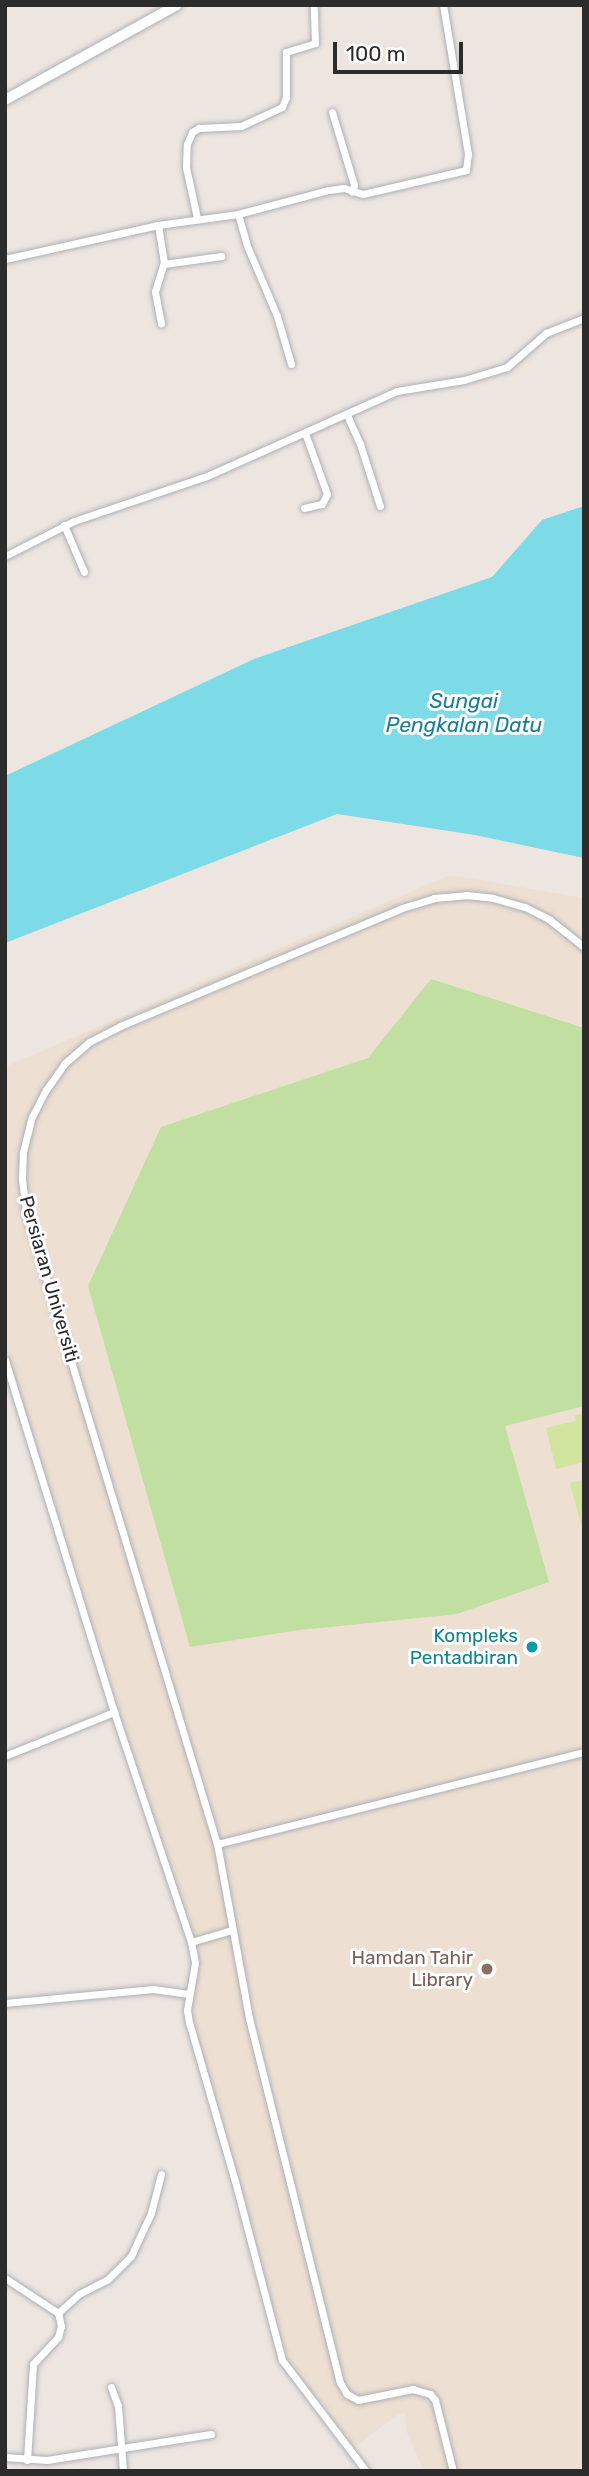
<!DOCTYPE html>
<style>
body{margin:0}
#map{position:relative;width:589px;height:2476px;overflow:hidden;background:#ede5e0;font-family:Rubik,sans-serif}
div>[style]{position:absolute}
.education>*{inset:0;background:#eddfd1}
.green>*{inset:0;background:#c0dfa1}
.pitch>*{inset:0;background:#d2e59e}
.water>*{inset:0;background:#7cdbe6}
.roads{filter:drop-shadow(0 0 2px #acb0b7) drop-shadow(0 0 2px #acb0b7)}
.minor>*{height:7px;margin:-3.5px;padding:0 3.5px;transform-origin:3.5px;border-radius:3.5px;background:#fff}
.secondary>*{height:10px;margin:-5px;padding:0 5px;transform-origin:5px;border-radius:5px;background:#fff}
.dots>*{width:19px;height:19px;translate:-50% -50%;box-sizing:border-box;border:4px solid #fff;border-radius:50%}
span{translate:-50% -50%;white-space:nowrap;text-align:center;line-height:1.15;-webkit-text-stroke:6px #fff;paint-order:stroke}
.street-label{font-size:19px;color:#2c2c2c}
.culture-label{font-size:19px;color:#0d838f}
.right{translate:-100% -50%;text-align:right}
.education-label{font-size:19px;color:#785e54}
.water-label{font-size:21px;color:#187e95;font-style:italic}
.frame{position:absolute;inset:0;border:7px solid #2c2c2c;pointer-events:none}
.scale{position:absolute;left:333px;top:42px;width:130px;height:32px;box-sizing:border-box;border:4px solid #2c2c2c;border-top:0;padding-left:9px;font-size:21px;line-height:24px;white-space:nowrap;color:#2c2c2c;-webkit-text-stroke:5px #fff;paint-order:stroke}
</style>
<div id="map">
<div class="education">
<i style="clip-path:polygon(450px 875px,584px 898px,584px 2471px,424px 2471px,407px 2433px,405px 2413px,398px 2414px,355px 2447px,287px 2360px,191px 2019px,191px 2004px,201px 1967px,197px 1954px,200px 1949px,194px 1932px,188px 1929px,5px 1347px,5px 1067px)"></i>
</div>
<div class="green">
<i style="clip-path:polygon(431px 979px,584px 1028px,584px 1406px,505px 1426px,549px 1582px,457px 1614px,300px 1630px,190px 1647px,88px 1286px,161px 1127px,368px 1058px)"></i>
</div>
<div class="pitch">
<i style="clip-path:polygon(584px 1413px,584px 1462px,556px 1469px,546px 1428px,576px 1421px,575px 1416px)"></i>
<i style="clip-path:polygon(584px 1480px,584px 1536px,570px 1483px)"></i>
</div>
<div class="water">
<i style="clip-path:polygon(584px 506px,584px 858px,475px 835px,337px 814px,5px 943px,5px 776px,254px 659px,492px 577px,542px 520px)"></i>
</div>
<div class="roads">
<div class="minor">
<i style="left:332px;top:112px;width:76px;rotate:73.2deg"></i>
<i style="left:354px;top:185px;width:7px;rotate:106deg"></i>
<i style="left:238px;top:214px;width:35px;rotate:74deg"></i>
<i style="left:248px;top:248px;width:74px;rotate:66.9deg"></i>
<i style="left:277px;top:316px;width:50px;rotate:73.7deg"></i>
<i style="left:197px;top:218px;width:52px;rotate:-102.2deg"></i>
<i style="left:186px;top:167px;width:23px;rotate:-88deg"></i>
<i style="left:187px;top:144px;width:13px;rotate:-67deg"></i>
<i style="left:192px;top:132px;width:8px;rotate:-30deg"></i>
<i style="left:199px;top:128px;width:42px;rotate:-2.7deg"></i>
<i style="left:241px;top:126px;width:45px;rotate:-24.9deg"></i>
<i style="left:282px;top:107px;width:11px;rotate:-68deg"></i>
<i style="left:286px;top:97px;width:45px;rotate:-90deg"></i>
<i style="left:286px;top:52px;width:30px;rotate:-17deg"></i>
<i style="left:315px;top:43px;width:38px;rotate:-92deg"></i>
<i style="left:158px;top:225px;width:37px;rotate:81deg"></i>
<i style="left:164px;top:262px;width:31px;rotate:107deg"></i>
<i style="left:155px;top:292px;width:32px;rotate:79deg"></i>
<i style="left:5px;top:259px;width:157px;rotate:-12.5deg"></i>
<i style="left:158px;top:225px;width:81px;rotate:-7.8deg"></i>
<i style="left:238px;top:214px;width:94px;rotate:-14.8deg"></i>
<i style="left:329px;top:190px;width:15px;rotate:-8deg"></i>
<i style="left:344px;top:188px;width:20px;rotate:18deg"></i>
<i style="left:363px;top:194px;width:106px;rotate:-13.1deg"></i>
<i style="left:466px;top:170px;width:16px;rotate:-83deg"></i>
<i style="left:468px;top:154px;width:151px;rotate:-99.5deg"></i>
<i style="left:164px;top:264px;width:58px;rotate:-8deg"></i>
<i style="left:347px;top:415px;width:32px;rotate:66deg"></i>
<i style="left:360px;top:444px;width:65px;rotate:72.1deg"></i>
<i style="left:304px;top:508px;width:18px;rotate:-13deg"></i>
<i style="left:322px;top:504px;width:11px;rotate:-63deg"></i>
<i style="left:327px;top:494px;width:65px;rotate:-109.8deg"></i>
<i style="left:64px;top:525px;width:51px;rotate:66.9deg"></i>
<i style="left:5px;top:556px;width:77px;rotate:-26.9deg"></i>
<i style="left:74px;top:521px;width:140px;rotate:-18.7deg"></i>
<i style="left:207px;top:476px;width:208px;rotate:-24.1deg"></i>
<i style="left:397px;top:391px;width:68px;rotate:-9.3deg"></i>
<i style="left:464px;top:380px;width:45px;rotate:-16.8deg"></i>
<i style="left:507px;top:367px;width:52px;rotate:-41.1deg"></i>
<i style="left:546px;top:333px;width:41px;rotate:-21.5deg"></i>
<i style="left:5px;top:1360px;width:368px;rotate:72.8deg"></i>
<i style="left:114px;top:1712px;width:243px;rotate:71.5deg"></i>
<i style="left:191px;top:1942px;width:21px;rotate:79deg"></i>
<i style="left:195px;top:1963px;width:48px;rotate:99.7deg"></i>
<i style="left:187px;top:2010px;width:12px;rotate:81deg"></i>
<i style="left:189px;top:2022px;width:166px;rotate:73.9deg"></i>
<i style="left:235px;top:2181px;width:185px;rotate:75.3deg"></i>
<i style="left:282px;top:2360px;width:139px;rotate:52.9deg"></i>
<i style="left:5px;top:1756px;width:118px;rotate:-22deg"></i>
<i style="left:217px;top:1844px;width:378px;rotate:-14.1deg"></i>
<i style="left:191px;top:1942px;width:43px;rotate:-16.3deg"></i>
<i style="left:5px;top:2003px;width:149px;rotate:-5.4deg"></i>
<i style="left:153px;top:1989px;width:36px;rotate:8deg"></i>
<i style="left:5px;top:2278px;width:64px;rotate:33.4deg"></i>
<i style="left:111px;top:2387px;width:20px;rotate:70deg"></i>
<i style="left:118px;top:2406px;width:65px;rotate:85.6deg"></i>
<i style="left:5px;top:2457px;width:42px;rotate:4.1deg"></i>
<i style="left:47px;top:2460px;width:166px;rotate:-9deg"></i>
<i style="left:27px;top:2460px;width:96px;rotate:-86.4deg"></i>
<i style="left:33px;top:2364px;width:37px;rotate:-47deg"></i>
<i style="left:58px;top:2337px;width:11px;rotate:-75deg"></i>
<i style="left:61px;top:2326px;width:13px;rotate:-103deg"></i>
<i style="left:58px;top:2313px;width:28px;rotate:-42deg"></i>
<i style="left:79px;top:2294px;width:31px;rotate:-27deg"></i>
<i style="left:107px;top:2280px;width:34px;rotate:-45deg"></i>
<i style="left:131px;top:2256px;width:47px;rotate:-65.1deg"></i>
<i style="left:151px;top:2213px;width:40px;rotate:-75.6deg"></i>
<i style="left:453px;top:2471px;width:73px;rotate:-104.2deg"></i>
<i style="left:435px;top:2400px;width:8px;rotate:-130deg"></i>
<i style="left:430px;top:2394px;width:18px;rotate:-164deg"></i>
<i style="left:413px;top:2389px;width:56px;rotate:168.7deg"></i>
<i style="left:358px;top:2400px;width:13px;rotate:-151deg"></i>
<i style="left:347px;top:2394px;width:13px;rotate:-122deg"></i>
<i style="left:340px;top:2383px;width:376px;rotate:-104deg"></i>
<i style="left:249px;top:2018px;width:177px;rotate:-100.4deg"></i>
<i style="left:217px;top:1844px;width:660px;rotate:-106.82deg"></i>
<i style="left:26px;top:1212px;width:33px;rotate:-97deg"></i>
<i style="left:22px;top:1179px;width:27px;rotate:-88deg"></i>
<i style="left:23px;top:1152px;width:36px;rotate:-76deg"></i>
<i style="left:32px;top:1117px;width:30px;rotate:-63deg"></i>
<i style="left:46px;top:1090px;width:33px;rotate:-55deg"></i>
<i style="left:65px;top:1063px;width:32px;rotate:-41deg"></i>
<i style="left:89px;top:1042px;width:35px;rotate:-27deg"></i>
<i style="left:120px;top:1026px;width:306px;rotate:-22.7deg"></i>
<i style="left:402px;top:908px;width:34px;rotate:-17deg"></i>
<i style="left:434px;top:898px;width:32px;rotate:-5deg"></i>
<i style="left:466px;top:895px;width:27px;rotate:6deg"></i>
<i style="left:493px;top:898px;width:33px;rotate:16deg"></i>
<i style="left:525px;top:907px;width:28px;rotate:27deg"></i>
<i style="left:550px;top:920px;width:43px;rotate:38.5deg"></i>
</div>
<div class="secondary">
<i style="left:5px;top:100px;width:196px;rotate:-28.9deg"></i>
</div>
</div>
<div class="dots">
<i style="left:532px;top:1647px;background:#0f9aa8"></i>
<i style="left:487px;top:1969px;background:#8d6e63"></i>
</div>
<div class="street-label">
<span style="left:49px;top:1279px;rotate:74deg">Persiaran Universiti</span>
</div>
<div class="culture-label">
<span class="right" style="left:518px;top:1647px">Kompleks<br>Pentadbiran</span>
</div>
<div class="education-label">
<span class="right" style="left:473px;top:1969px">Hamdan Tahir<br>Library</span>
</div>
<div class="water-label">
<span style="left:464px;top:713px">Sungai<br>Pengkalan Datu</span>
</div>
<div class="frame"></div>
<div class="scale">100 m</div>
</div>
